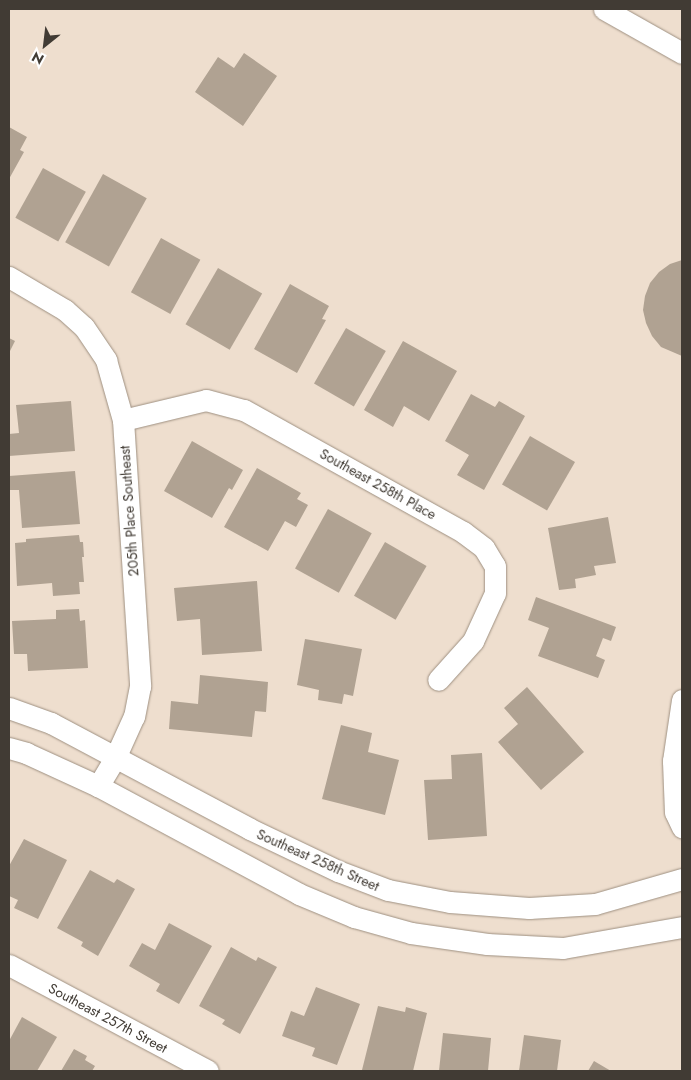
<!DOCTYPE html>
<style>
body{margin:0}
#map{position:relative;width:691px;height:1080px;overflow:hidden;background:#eedece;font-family:Jost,sans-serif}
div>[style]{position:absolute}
.building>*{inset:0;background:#b0a292;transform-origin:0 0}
.roads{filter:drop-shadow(0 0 1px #9e9081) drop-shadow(0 0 1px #9e9081)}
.street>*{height:21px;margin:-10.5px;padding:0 10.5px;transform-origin:10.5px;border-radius:10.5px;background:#fff}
span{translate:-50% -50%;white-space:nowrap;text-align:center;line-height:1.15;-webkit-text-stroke:4px #fff;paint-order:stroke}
.street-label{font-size:14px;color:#413b34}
.frame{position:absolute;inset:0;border:10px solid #413b34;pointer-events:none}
.north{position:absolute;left:20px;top:20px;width:50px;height:50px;-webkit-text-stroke:4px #fff;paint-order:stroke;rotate:209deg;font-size:14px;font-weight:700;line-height:20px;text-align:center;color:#413b34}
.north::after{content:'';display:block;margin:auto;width:18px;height:22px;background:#413b34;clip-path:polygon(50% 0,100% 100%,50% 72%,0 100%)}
</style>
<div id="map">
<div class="building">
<i style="clip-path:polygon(244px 53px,277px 76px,243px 126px,195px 92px,218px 57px,234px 68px)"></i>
<i style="clip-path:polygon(9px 127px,27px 137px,20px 150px,24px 152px,9px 179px)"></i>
<i style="left:43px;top:168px;width:49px;height:57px;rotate:29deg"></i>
<i style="left:103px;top:174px;width:50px;height:78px;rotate:29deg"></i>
<i style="left:161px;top:238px;width:45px;height:62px;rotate:29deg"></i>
<i style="clip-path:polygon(682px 260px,682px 356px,661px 347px,652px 336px,646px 323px,643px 310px,645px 296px,650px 283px,659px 272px,670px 264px)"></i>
<i style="left:218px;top:268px;width:51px;height:65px;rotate:30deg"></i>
<i style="clip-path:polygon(290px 284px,329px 306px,322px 319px,326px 320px,297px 373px,254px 349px)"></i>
<i style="left:346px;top:328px;width:46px;height:64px;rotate:30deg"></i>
<i style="clip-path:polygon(9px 338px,15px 341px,9px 353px)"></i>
<i style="clip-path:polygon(403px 341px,457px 371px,429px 421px,404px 406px,393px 427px,364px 410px)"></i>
<i style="clip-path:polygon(471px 394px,495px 407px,499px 401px,525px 416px,484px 490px,457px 475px,469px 455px,445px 441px)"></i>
<i style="clip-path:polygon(71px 401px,75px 451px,9px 456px,9px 434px,19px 433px,16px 405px)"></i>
<i style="left:530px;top:436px;width:52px;height:56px;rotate:30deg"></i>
<i style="clip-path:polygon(192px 441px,243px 470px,232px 490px,229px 488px,212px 518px,164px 491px)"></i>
<i style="clip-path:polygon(257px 468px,301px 493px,297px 499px,308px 505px,296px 527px,285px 521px,268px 551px,224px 527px)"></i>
<i style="clip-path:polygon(75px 471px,80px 524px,22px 528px,19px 490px,9px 490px,9px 476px)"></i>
<i style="left:328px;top:509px;width:50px;height:68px;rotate:29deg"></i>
<i style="clip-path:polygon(608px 517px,616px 563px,594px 566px,596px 575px,575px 579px,576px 588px,559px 590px,548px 528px)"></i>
<i style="clip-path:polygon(79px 535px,80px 542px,83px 542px,84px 557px,82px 557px,84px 582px,79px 582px,80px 594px,53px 596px,52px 583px,17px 586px,15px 543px,26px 542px,26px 539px)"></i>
<i style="left:385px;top:542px;width:48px;height:62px;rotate:30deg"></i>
<i style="clip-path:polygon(257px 581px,262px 651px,202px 655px,200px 619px,177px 621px,174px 588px)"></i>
<i style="clip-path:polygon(536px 597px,616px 627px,611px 641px,603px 638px,596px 656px,605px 660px,598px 678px,538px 656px,549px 628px,528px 620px)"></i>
<i style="clip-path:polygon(79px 609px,80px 621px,85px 620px,88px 668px,28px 671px,27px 654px,14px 654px,12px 621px,56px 619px,56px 610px)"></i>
<i style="clip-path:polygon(305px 639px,362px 649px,353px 696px,344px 694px,342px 704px,318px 700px,319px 690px,297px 685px)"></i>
<i style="clip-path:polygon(200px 675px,268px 682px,266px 712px,255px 711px,252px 737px,169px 729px,171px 701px,198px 704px)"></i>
<i style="clip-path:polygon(527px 687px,584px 752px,541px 790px,498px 742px,518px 724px,504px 708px)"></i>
<i style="clip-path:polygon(341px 725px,372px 733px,368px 752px,399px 760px,385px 815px,322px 799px)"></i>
<i style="clip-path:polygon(482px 753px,487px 836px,428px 840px,424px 780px,452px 779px,451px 755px)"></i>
<i style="clip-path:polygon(24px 839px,67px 860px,38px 919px,14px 908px,18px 900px,9px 896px,9px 866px)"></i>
<i style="clip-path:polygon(90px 870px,114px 883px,117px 879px,135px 889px,98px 956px,81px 946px,83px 942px,57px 928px)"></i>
<i style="clip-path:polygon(169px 923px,212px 946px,179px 1004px,156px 991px,160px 984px,129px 966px,142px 943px,155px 950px)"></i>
<i style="clip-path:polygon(231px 947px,256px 961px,258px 957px,277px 967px,240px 1034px,222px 1024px,225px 1020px,199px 1006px)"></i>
<i style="clip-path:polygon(316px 987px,360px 1004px,337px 1065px,312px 1056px,315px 1048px,282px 1036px,291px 1011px,304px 1016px)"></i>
<i style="clip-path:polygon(378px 1006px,405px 1012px,406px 1007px,427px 1013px,413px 1071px,362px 1070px)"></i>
<i style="clip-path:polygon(22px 1017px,57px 1037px,37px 1071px,9px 1071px,9px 1041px)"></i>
<i style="clip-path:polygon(443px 1033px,491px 1038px,488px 1071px,439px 1071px)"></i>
<i style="clip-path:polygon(524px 1035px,561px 1040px,557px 1071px,519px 1071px)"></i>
<i style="clip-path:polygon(74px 1049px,87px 1056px,85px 1060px,95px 1066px,92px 1071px,61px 1071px)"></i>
<i style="clip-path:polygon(594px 1061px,611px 1071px,588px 1071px)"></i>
</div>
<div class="roads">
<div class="street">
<i style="left:604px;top:9px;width:90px;rotate:29.4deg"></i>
<i style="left:9px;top:277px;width:65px;rotate:30.5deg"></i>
<i style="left:65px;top:310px;width:25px;rotate:42deg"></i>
<i style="left:84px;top:327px;width:40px;rotate:56deg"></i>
<i style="left:106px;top:360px;width:62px;rotate:74.2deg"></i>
<i style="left:123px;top:420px;width:267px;rotate:86.3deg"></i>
<i style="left:140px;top:686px;width:31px;rotate:101deg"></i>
<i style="left:134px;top:716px;width:46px;rotate:114.3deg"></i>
<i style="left:115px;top:758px;width:33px;rotate:121deg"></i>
<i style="left:123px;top:420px;width:85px;rotate:-13.5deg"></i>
<i style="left:206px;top:400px;width:39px;rotate:15deg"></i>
<i style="left:244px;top:410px;width:251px;rotate:29.1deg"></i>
<i style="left:463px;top:532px;width:26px;rotate:37deg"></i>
<i style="left:484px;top:548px;width:21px;rotate:59deg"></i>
<i style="left:495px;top:566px;width:27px;rotate:90deg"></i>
<i style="left:495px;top:593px;width:53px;rotate:114.6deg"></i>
<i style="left:473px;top:641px;width:52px;rotate:131.9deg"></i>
<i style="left:682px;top:700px;width:62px;rotate:98.4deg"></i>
<i style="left:673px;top:761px;width:51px;rotate:87.8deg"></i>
<i style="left:675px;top:812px;width:17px;rotate:65deg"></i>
<i style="left:9px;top:708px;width:45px;rotate:19.7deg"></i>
<i style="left:51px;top:723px;width:225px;rotate:28deg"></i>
<i style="left:250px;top:829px;width:98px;rotate:25.5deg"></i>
<i style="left:338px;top:871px;width:53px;rotate:20.8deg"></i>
<i style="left:388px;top:890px;width:63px;rotate:11deg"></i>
<i style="left:450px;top:902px;width:79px;rotate:4.3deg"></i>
<i style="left:529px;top:908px;width:66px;rotate:-3.5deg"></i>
<i style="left:595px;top:904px;width:91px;rotate:-16deg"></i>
<i style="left:9px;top:748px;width:18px;rotate:16deg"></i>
<i style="left:26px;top:753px;width:79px;rotate:24.6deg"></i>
<i style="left:98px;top:786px;width:228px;rotate:28.2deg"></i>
<i style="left:299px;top:894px;width:60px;rotate:22.7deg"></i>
<i style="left:354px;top:917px;width:59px;rotate:15.7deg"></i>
<i style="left:411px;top:933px;width:77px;rotate:8.2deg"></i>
<i style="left:487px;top:944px;width:76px;rotate:3deg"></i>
<i style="left:563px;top:948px;width:121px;rotate:-10deg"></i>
<i style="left:9px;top:965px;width:225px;rotate:28deg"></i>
</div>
</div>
<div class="street-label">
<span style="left:378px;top:484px;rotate:29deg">Southeast 258th Place</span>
<span style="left:129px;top:511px;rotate:-94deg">205th Place Southeast</span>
<span style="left:318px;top:860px;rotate:24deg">Southeast 258th Street</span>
<span style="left:108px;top:1018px;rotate:28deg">Southeast 257th Street</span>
</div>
<div class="frame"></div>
<div class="north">N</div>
</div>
